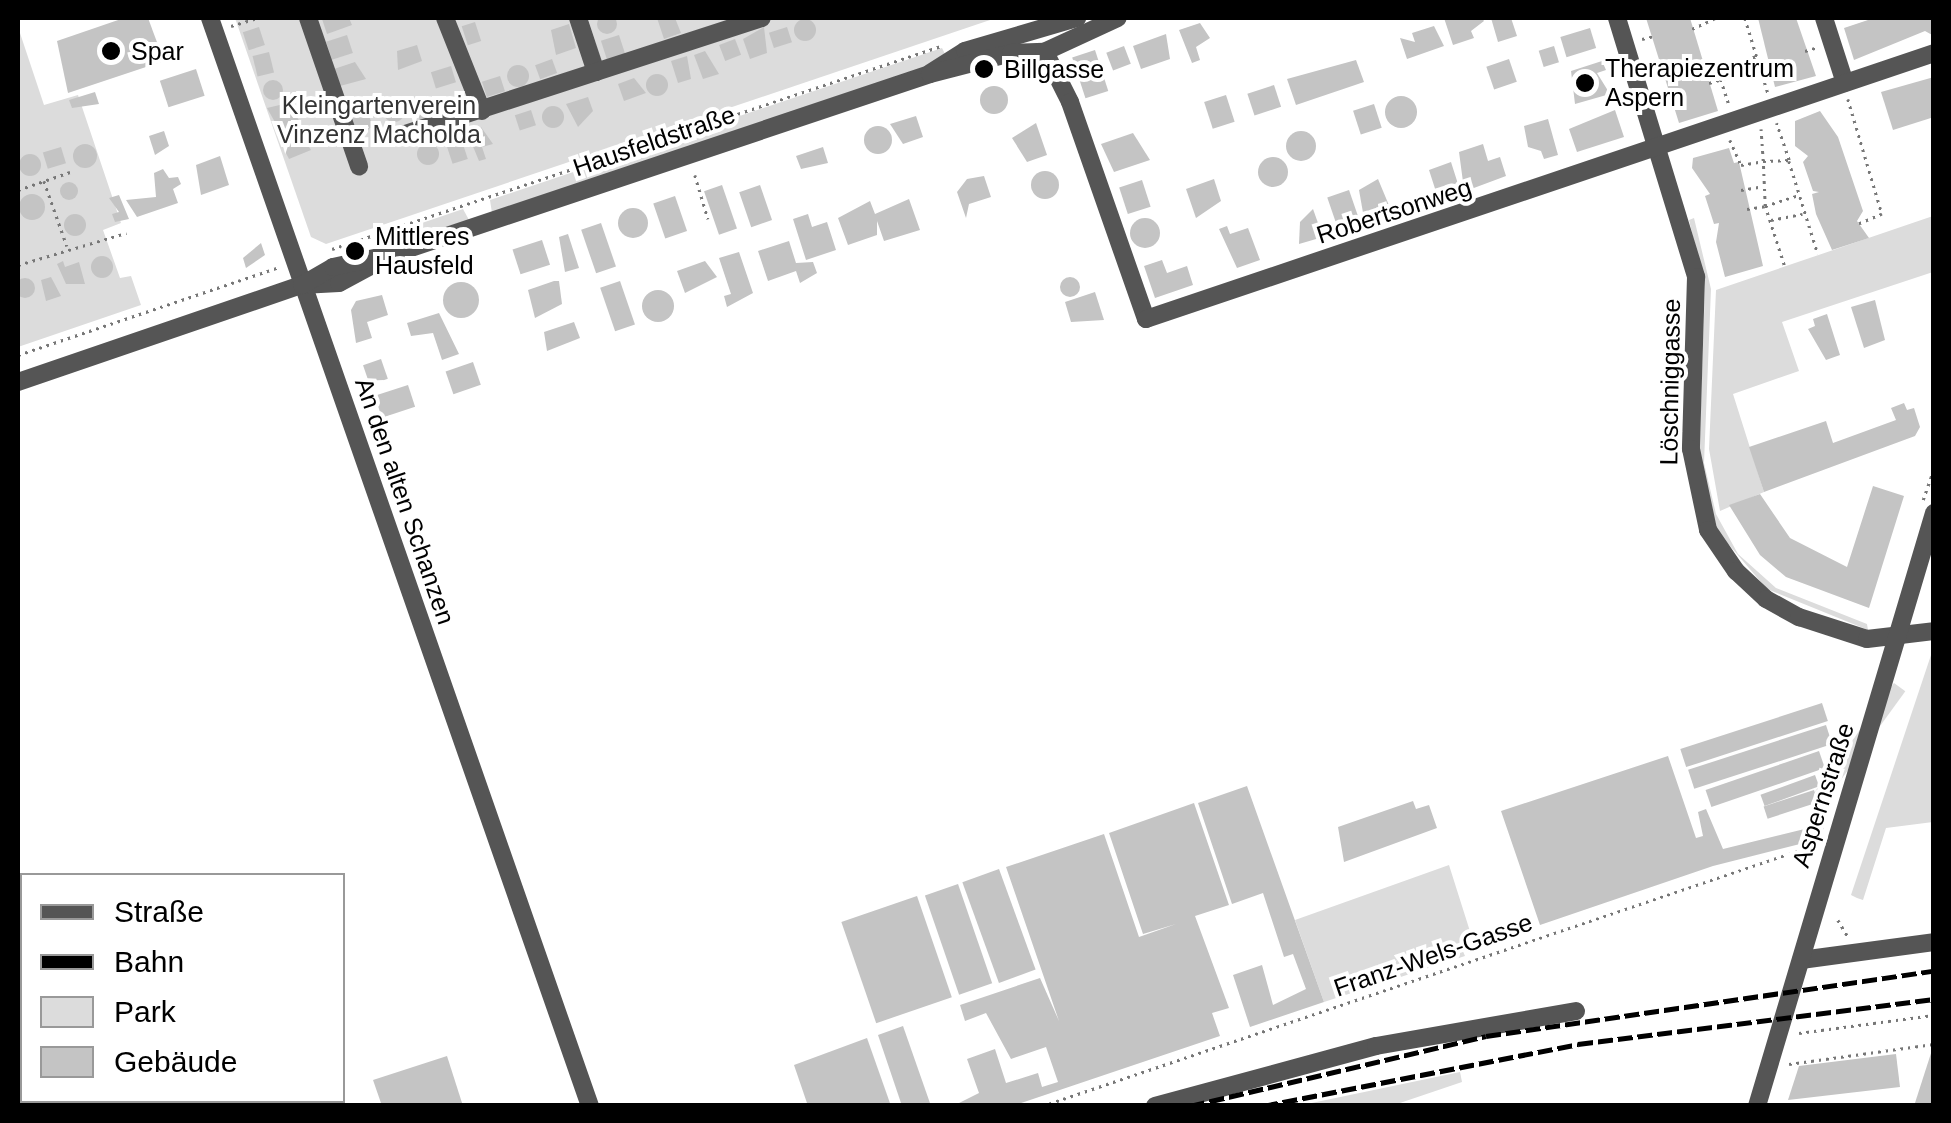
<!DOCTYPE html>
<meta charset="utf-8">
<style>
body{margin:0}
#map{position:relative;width:1951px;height:1123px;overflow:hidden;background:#fff;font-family:Arial,sans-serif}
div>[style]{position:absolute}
.green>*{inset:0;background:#dcdcdc;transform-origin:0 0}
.building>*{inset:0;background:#c4c4c4;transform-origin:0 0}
.round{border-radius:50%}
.path>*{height:2.5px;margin-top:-1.25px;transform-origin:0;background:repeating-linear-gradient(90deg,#777 0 2.5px,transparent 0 7.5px)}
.minor>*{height:18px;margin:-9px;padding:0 9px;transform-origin:9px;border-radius:9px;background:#555}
.rail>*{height:5px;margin-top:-2.5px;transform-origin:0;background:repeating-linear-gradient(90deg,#000 0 15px,transparent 0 20px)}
.dots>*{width:28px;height:28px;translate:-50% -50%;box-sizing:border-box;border:5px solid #fff;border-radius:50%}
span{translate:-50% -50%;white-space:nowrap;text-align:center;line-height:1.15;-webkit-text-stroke:8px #fff;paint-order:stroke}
.poi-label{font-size:25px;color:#000}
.left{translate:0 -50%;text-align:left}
.park-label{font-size:25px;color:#333}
.street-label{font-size:25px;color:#000}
.frame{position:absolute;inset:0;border:20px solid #000;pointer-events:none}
.legend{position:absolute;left:20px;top:873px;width:325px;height:230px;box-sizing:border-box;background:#fff;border:2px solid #999;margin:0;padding:12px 18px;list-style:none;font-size:30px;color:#000}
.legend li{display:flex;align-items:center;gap:20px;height:50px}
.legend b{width:50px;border:2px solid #999}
</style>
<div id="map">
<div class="green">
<i style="clip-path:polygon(235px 18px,996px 18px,326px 244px,311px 237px)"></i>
<i style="clip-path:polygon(18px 27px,44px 105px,78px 95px,121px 223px,103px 230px,120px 278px,131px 276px,141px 305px,18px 347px)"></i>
<i style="clip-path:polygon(942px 48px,945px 54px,917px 71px,492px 213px,490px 200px)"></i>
<i style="clip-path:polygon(463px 209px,469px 220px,379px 246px,378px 238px)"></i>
<i style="clip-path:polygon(1933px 216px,1933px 272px,1782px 322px,1799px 371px,1733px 394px,1764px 492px,1720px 511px,1709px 449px,1716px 290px)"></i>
<i style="clip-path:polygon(1694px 218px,1711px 289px,1704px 463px,1716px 514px,1738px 554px,1776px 588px,1867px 624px,1868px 630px,1767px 589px,1718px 532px,1699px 465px,1705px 286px,1689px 220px)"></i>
<i style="clip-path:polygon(1933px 649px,1933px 822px,1886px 828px,1863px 900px,1857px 898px,1851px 895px)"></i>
<i style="left:1894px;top:683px;width:14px;height:146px;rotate:36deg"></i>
<i style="clip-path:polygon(1449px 865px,1474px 944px,1462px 949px,1465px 956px,1324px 1002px,1295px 920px)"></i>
<i style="clip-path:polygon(1460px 1072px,1462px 1082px,1394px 1105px,1302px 1105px)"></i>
</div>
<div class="building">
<i class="round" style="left:597px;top:14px;width:20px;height:20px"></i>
<i style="clip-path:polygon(124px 18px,148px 18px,164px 61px,68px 93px,57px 41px)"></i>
<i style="clip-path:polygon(349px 18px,352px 25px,327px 34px,322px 19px)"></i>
<i style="clip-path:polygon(657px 18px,675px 18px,681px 33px,664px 39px)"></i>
<i style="clip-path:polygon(1444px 18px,1482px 18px,1484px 21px,1471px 31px,1474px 38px,1453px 45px)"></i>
<i style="clip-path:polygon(1491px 18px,1511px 18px,1517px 36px,1498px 42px)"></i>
<i style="clip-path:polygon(1646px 18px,1690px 18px,1718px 111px,1679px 123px)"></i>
<i style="clip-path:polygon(1758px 18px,1796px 18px,1816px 76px,1775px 87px)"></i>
<i style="clip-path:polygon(1874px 18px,1934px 18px,1934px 36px,1925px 31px,1854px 60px,1844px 28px)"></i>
<i class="round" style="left:794px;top:19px;width:22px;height:22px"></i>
<i style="left:475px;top:22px;width:20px;height:14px;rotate:72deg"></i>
<i style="clip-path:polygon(1200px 23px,1210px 38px,1196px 47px,1200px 60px,1192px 63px,1179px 30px)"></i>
<i style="clip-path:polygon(569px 24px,576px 48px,556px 55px,551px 30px)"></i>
<i style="clip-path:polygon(1434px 26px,1444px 46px,1407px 59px,1400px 38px,1415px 42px,1412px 33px)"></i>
<i style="left:259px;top:27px;width:19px;height:17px;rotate:72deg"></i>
<i style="clip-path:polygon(764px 27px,767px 53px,750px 59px,743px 39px)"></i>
<i style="left:787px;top:27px;width:16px;height:19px;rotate:72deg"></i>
<i style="left:1590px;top:28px;width:21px;height:31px;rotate:73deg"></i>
<i style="clip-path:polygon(1166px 34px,1170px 59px,1141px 69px,1133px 46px)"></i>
<i style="left:347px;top:35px;width:19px;height:22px;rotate:72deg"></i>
<i style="left:619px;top:35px;width:20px;height:19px;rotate:72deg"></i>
<i style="left:735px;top:39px;width:17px;height:17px;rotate:69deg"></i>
<i style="clip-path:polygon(417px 45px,422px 61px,398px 70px,397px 51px)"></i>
<i style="left:1124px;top:46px;width:19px;height:19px;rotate:69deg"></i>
<i style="left:1554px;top:46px;width:17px;height:16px;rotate:73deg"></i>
<i style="left:1095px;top:50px;width:43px;height:24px;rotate:72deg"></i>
<i style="clip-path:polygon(705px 51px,719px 74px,703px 79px,694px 55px)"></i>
<i style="left:269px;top:52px;width:21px;height:17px;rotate:76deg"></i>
<i style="clip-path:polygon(687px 56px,691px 79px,678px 83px,671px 61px)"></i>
<i style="left:552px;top:59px;width:15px;height:18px;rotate:70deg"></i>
<i style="left:1509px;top:59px;width:24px;height:24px;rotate:71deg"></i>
<i style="clip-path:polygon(1356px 60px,1364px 82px,1296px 105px,1287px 79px)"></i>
<i style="clip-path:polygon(1602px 61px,1606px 70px,1597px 73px,1610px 94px,1575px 104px,1571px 71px)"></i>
<i style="clip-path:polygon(355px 62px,366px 79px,340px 86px,334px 69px)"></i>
<i class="round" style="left:507px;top:65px;width:22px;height:22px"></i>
<i style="left:451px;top:66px;width:17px;height:21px;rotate:73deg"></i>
<i style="left:196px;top:69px;width:28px;height:38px;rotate:72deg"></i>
<i class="round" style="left:646px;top:74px;width:22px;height:22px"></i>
<i style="left:500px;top:76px;width:16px;height:19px;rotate:72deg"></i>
<i style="clip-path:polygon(1934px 77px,1934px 117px,1893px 130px,1881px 92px)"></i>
<i style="clip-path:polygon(634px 78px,646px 93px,624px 101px,618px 84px)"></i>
<i class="round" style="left:263px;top:80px;width:20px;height:20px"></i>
<i style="left:1274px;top:85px;width:23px;height:28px;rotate:72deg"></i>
<i class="round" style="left:980px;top:86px;width:28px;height:28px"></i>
<i style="clip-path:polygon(95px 92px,99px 104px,72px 108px,69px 100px)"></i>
<i style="left:1226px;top:95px;width:28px;height:23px;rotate:72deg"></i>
<i class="round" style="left:1385px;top:96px;width:32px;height:32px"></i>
<i style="clip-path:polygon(588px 97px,593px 111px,578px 127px,566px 104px)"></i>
<i class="round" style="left:416px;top:100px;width:22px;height:22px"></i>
<i class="round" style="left:383px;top:100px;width:22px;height:22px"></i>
<i style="clip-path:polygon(288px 103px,300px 122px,280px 131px,267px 108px)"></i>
<i style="clip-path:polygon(364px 104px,373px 126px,356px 139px,352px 115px)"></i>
<i style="left:1374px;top:104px;width:25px;height:22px;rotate:72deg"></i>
<i class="round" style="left:542px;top:106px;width:22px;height:22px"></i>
<i style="left:531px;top:110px;width:16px;height:17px;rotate:72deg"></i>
<i style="clip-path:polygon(1615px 110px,1624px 137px,1577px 152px,1569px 129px)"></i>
<i style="clip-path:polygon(1820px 111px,1838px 137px,1863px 211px,1857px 221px,1869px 238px,1832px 250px,1816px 214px,1812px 194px,1819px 192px,1813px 191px,1803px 162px,1808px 156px,1795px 146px,1795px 121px)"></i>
<i style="clip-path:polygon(916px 116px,923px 137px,903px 144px,890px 124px)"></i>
<i style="clip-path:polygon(1548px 119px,1558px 155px,1544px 159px,1541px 151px,1528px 147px,1524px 126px)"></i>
<i style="clip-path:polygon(1036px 123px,1047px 155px,1027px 162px,1012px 138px)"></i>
<i class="round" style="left:864px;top:126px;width:28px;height:28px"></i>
<i style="clip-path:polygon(481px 127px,493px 144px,482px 147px,486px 159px,479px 161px,467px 132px)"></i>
<i style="clip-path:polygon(298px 130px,311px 150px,289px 159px,277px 136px)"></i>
<i style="clip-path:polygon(164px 131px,169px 146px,155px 155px,149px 136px)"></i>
<i class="round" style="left:1286px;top:131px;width:30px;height:30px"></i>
<i style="clip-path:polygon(1133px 133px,1150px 160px,1114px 172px,1101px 144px)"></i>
<i style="left:461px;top:138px;width:22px;height:16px;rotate:72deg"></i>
<i class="round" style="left:417px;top:143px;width:22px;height:22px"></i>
<i class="round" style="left:73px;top:144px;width:24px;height:24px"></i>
<i style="clip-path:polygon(1483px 144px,1488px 161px,1500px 157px,1506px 176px,1439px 201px,1429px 170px,1451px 162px,1458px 184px,1463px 182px,1459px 152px)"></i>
<i style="left:61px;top:147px;width:17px;height:19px;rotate:73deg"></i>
<i style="clip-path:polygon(823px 147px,828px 163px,801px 169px,796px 156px)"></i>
<i style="clip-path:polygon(1729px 148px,1734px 163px,1739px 162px,1763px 266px,1725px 277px,1716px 242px,1719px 223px,1714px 224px,1705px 196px,1710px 194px,1692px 168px,1693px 158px)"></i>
<i class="round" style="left:19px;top:154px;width:22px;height:22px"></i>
<i style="clip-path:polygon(220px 156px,229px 185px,201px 195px,196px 165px)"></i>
<i class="round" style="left:1258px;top:157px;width:30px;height:30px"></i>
<i style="clip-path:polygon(163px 169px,169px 178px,178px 177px,181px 184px,173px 189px,178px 203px,137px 217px,126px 200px,156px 197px,154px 173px)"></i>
<i class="round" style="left:1031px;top:171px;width:28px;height:28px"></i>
<i style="clip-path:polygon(984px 176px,991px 197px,969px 204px,966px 218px,957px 192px,967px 179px)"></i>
<i style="clip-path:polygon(1214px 179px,1221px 201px,1196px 218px,1186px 189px)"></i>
<i style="clip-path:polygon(1378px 179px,1393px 215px,1365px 224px,1359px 190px)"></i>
<i style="left:1142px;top:180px;width:28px;height:24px;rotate:72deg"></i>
<i class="round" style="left:60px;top:182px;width:18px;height:18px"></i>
<i style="left:722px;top:185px;width:46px;height:19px;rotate:71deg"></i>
<i style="left:760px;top:185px;width:37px;height:22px;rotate:71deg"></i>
<i style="left:1349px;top:190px;width:37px;height:23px;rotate:71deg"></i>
<i class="round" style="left:19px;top:194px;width:26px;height:26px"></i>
<i style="clip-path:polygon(119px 195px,129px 219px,115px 222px,112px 214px,119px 212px,109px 198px)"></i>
<i style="left:675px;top:196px;width:37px;height:23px;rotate:71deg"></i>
<i style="clip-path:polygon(909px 199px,920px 230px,884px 241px,877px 221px,877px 235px,848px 245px,838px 218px,870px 201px,875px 214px)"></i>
<i class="round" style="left:618px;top:208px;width:30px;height:30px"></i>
<i style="clip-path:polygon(1313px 209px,1323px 237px,1299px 244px,1300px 222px)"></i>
<i style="clip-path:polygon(808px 214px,812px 227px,827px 222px,836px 250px,806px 260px,793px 219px)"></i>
<i class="round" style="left:64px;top:214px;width:22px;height:22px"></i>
<i class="round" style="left:1130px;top:218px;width:30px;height:30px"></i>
<i style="left:601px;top:223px;width:46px;height:21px;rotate:71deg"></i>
<i style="clip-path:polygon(1227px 226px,1230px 234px,1248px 228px,1260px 260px,1237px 268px,1219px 229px)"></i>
<i style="clip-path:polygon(568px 234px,579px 268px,565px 272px,559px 237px)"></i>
<i style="left:542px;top:240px;width:26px;height:31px;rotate:72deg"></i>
<i style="clip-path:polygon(789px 241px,796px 263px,813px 262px,817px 273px,800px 283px,796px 271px,768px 281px,758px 251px)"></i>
<i style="clip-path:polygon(261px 243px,265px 255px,246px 268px,243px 258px)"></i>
<i style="clip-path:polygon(739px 252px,753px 293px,727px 307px,724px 296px,731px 294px,719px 258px)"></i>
<i class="round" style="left:91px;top:256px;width:22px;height:22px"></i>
<i style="clip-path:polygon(1162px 260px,1167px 273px,1187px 266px,1193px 285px,1155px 298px,1144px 266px)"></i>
<i style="clip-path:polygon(63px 261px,65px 267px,79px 262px,85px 284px,66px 284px,57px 264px)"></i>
<i style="clip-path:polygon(705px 261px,717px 277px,685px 293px,677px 271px)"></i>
<i class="round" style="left:1060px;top:277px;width:20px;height:20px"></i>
<i style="clip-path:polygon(51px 277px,61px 296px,46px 301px,41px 280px)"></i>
<i class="round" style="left:15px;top:278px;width:20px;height:20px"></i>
<i style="clip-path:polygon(554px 281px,559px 281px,562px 304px,535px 318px,528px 290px)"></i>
<i style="left:620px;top:281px;width:46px;height:21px;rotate:71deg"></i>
<i class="round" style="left:443px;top:282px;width:36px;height:36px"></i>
<i class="round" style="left:642px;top:290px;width:32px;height:32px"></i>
<i style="clip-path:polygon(1095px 292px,1104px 320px,1071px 322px,1065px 302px)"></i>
<i style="clip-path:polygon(382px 295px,388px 315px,367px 322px,372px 338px,356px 343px,351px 310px,356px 301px)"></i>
<i style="clip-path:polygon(1875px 300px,1885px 340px,1864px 348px,1851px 307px)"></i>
<i style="clip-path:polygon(439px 313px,459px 354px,442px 360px,433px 333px,411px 336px,407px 323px)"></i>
<i style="clip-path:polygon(1827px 314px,1840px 355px,1826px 360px,1808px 329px,1815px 326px,1813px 319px)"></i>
<i style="clip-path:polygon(574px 322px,580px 338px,547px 351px,544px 332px)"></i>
<i style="left:381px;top:359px;width:21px;height:19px;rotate:71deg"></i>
<i style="left:473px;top:362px;width:24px;height:29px;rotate:71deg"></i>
<i style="left:408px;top:385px;width:23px;height:35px;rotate:72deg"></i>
<i style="clip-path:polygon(1904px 403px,1907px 410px,1914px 408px,1920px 427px,1915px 436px,1764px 492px,1749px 447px,1826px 421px,1833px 443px,1896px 420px,1891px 408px)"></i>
<i style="clip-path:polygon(1873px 486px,1904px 496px,1869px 608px,1786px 577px,1760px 555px,1729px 505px,1760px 494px,1790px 538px,1847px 567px)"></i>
<i style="left:1822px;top:703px;width:19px;height:149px;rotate:72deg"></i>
<i style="left:1826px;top:725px;width:20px;height:145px;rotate:72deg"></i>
<i style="left:1819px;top:751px;width:18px;height:120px;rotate:71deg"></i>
<i style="clip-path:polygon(1668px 756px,1696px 838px,1703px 836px,1698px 812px,1706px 809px,1723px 849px,1825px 824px,1820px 839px,1713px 866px,1540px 925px,1501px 811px)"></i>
<i style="left:1815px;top:775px;width:12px;height:58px;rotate:70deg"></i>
<i style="clip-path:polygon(1247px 786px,1324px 1002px,1250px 1027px,1233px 975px,1262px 965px,1273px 1005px,1306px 989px,1293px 954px,1284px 957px,1263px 893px,1232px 904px,1198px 803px)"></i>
<i style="left:1814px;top:790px;width:13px;height:53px;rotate:72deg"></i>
<i style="clip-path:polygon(1413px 801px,1416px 809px,1429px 805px,1437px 828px,1344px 862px,1338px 827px)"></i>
<i style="clip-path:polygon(1194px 803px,1229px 905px,1195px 916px,1229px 1008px,1212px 1013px,1220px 1036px,1012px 1106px,953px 1106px,979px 1093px,967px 1059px,995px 1049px,1006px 1083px,1038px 1073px,1042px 1087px,1058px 1082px,1046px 1047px,1011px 1059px,986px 1013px,965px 1021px,960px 1005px,1040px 978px,1059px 1021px,1006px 867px,1104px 834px,1139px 937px,1176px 924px,1143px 934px,1109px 833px)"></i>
<i style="left:999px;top:869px;width:107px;height:39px;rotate:70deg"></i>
<i style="left:958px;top:884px;width:105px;height:35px;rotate:71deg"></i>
<i style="left:917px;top:896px;width:107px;height:80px;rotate:71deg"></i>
<i style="clip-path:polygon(903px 1026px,931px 1106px,902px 1106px,878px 1035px)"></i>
<i style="clip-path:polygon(867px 1038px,891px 1106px,808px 1106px,794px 1065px)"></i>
<i style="clip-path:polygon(1933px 1047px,1934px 1106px,1914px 1106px)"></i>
<i style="clip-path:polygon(1896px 1054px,1900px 1087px,1788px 1100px,1799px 1066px)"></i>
<i style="clip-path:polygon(447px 1056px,463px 1106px,382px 1106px,373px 1080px)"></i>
</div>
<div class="path">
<i style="left:1745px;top:18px;width:78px;rotate:73deg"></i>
<i style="left:231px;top:26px;width:27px;rotate:-17deg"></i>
<i style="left:1692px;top:29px;width:26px;rotate:-25deg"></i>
<i style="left:1642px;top:39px;width:12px;rotate:-14deg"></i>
<i style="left:1805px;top:51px;width:14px;rotate:-17deg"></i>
<i style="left:1709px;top:83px;width:52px;rotate:-16.7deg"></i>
<i style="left:1848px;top:99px;width:120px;rotate:73.5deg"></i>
<i style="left:1882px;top:214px;width:25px;rotate:157deg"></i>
<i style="left:1660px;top:100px;width:13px;rotate:-18deg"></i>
<i style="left:1728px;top:103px;width:36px;rotate:-108deg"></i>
<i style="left:1717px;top:69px;width:42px;rotate:-18deg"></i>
<i style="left:1730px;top:140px;width:27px;rotate:66deg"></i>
<i style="left:1741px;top:165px;width:22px;rotate:-10deg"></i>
<i style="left:1763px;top:161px;width:32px;rotate:-94deg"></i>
<i style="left:1789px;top:161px;width:97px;rotate:72.7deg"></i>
<i style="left:695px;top:175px;width:46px;rotate:73.5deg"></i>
<i style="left:44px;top:181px;width:69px;rotate:70.5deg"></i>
<i style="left:18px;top:190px;width:55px;rotate:-19.1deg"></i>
<i style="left:1741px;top:190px;width:22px;rotate:-10deg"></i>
<i style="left:1747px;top:209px;width:18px;rotate:-9deg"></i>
<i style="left:1765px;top:206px;width:45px;rotate:-92.5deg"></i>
<i style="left:1763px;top:161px;width:26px;rotate:-2deg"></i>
<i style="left:1789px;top:160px;width:39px;rotate:-109deg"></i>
<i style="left:1771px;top:220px;width:32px;rotate:-11deg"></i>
<i style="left:332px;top:249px;width:642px;rotate:-18.43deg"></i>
<i style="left:18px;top:265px;width:113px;rotate:-16.5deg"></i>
<i style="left:1784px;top:265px;width:62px;rotate:-107.9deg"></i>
<i style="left:1765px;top:206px;width:36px;rotate:-18deg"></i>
<i style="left:18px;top:355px;width:273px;rotate:-18.6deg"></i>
<i style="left:1923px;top:500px;width:34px;rotate:-71deg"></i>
<i style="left:1838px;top:920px;width:21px;rotate:59deg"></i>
<i style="left:1799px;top:1033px;width:136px;rotate:-7.6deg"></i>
<i style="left:1789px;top:1064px;width:146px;rotate:-7.9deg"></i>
<i style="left:1042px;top:1106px;width:819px;rotate:-18.66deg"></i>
</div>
<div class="minor">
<i style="left:210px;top:18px;width:1152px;rotate:70.75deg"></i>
<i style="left:308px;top:18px;width:157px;rotate:71deg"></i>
<i style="left:445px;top:18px;width:100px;rotate:68.3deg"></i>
<i style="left:578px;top:18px;width:57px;rotate:71.6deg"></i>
<i style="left:1617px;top:18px;width:271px;rotate:73deg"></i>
<i style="left:1696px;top:277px;width:172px;rotate:91.7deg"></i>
<i style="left:1691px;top:449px;width:83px;rotate:78.1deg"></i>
<i style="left:1708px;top:530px;width:50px;rotate:55.7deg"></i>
<i style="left:1736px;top:571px;width:41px;rotate:43deg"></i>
<i style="left:1766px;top:599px;width:38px;rotate:29deg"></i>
<i style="left:1799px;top:617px;width:71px;rotate:17.9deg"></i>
<i style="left:1867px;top:639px;width:67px;rotate:-6.8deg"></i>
<i style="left:1824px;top:18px;width:68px;rotate:72.1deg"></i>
<i style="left:1045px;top:52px;width:56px;rotate:63.4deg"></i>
<i style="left:1070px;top:102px;width:230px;rotate:70.7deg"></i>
<i style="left:1146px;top:319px;width:832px;rotate:-18.65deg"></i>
<i style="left:930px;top:73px;width:41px;rotate:-32.2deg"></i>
<i style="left:965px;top:51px;width:117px;rotate:-16.4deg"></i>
<i style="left:405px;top:134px;width:375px;rotate:-18deg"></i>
<i style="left:302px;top:285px;width:37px;rotate:-3deg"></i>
<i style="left:339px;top:283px;width:61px;rotate:-28.2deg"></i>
<i style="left:18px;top:382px;width:300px;rotate:-18.9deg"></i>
<i style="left:302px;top:285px;width:36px;rotate:-30deg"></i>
<i style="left:333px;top:267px;width:61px;rotate:-12.2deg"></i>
<i style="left:393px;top:254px;width:566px;rotate:-18.53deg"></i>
<i style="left:930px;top:74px;width:84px;rotate:-14.5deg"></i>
<i style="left:1011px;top:53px;width:33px;rotate:-2deg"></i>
<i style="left:1044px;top:52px;width:81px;rotate:-24.7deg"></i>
<i style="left:1801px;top:960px;width:134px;rotate:-7.7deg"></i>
<i style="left:1155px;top:1106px;width:229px;rotate:-15.2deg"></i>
<i style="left:1376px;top:1046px;width:203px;rotate:-9.9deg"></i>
<i style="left:1757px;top:1106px;width:619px;rotate:-73.38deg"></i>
</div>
<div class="rail">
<i style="left:1190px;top:1106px;width:304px;rotate:-13.3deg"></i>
<i style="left:1486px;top:1036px;width:453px;rotate:-8.3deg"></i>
<i style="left:1263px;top:1106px;width:321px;rotate:-11.1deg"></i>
<i style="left:1578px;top:1044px;width:359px;rotate:-7.2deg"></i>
</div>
<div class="dots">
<i style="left:111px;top:51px;background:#000"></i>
<i style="left:984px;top:69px;background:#000"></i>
<i style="left:1585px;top:83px;background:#000"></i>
<i style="left:355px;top:251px;background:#000"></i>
</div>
<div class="poi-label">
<span class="left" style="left:131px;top:51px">Spar</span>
<span class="left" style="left:1004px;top:69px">Billgasse</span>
<span class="left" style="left:1605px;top:83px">Therapiezentrum<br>Aspern</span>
<span class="left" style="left:375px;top:251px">Mittleres<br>Hausfeld</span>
</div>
<div class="park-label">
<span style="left:379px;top:120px">Kleingartenverein<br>Vinzenz Macholda</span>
</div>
<div class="street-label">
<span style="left:654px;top:141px;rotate:-19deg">Hausfeldstraße</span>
<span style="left:1394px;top:211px;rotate:-18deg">Robertsonweg</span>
<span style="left:1670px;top:382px;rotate:-89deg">Löschniggasse</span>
<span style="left:405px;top:501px;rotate:71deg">An den alten Schanzen</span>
<span style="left:1823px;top:795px;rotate:-72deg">Aspernstraße</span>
<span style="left:1433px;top:955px;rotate:-19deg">Franz-Wels-Gasse</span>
</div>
<div class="frame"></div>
<ul class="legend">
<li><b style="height:12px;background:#555"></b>Straße</li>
<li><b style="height:12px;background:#000"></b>Bahn</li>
<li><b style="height:28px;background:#dcdcdc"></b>Park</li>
<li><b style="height:28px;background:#c4c4c4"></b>Gebäude</li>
</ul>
</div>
